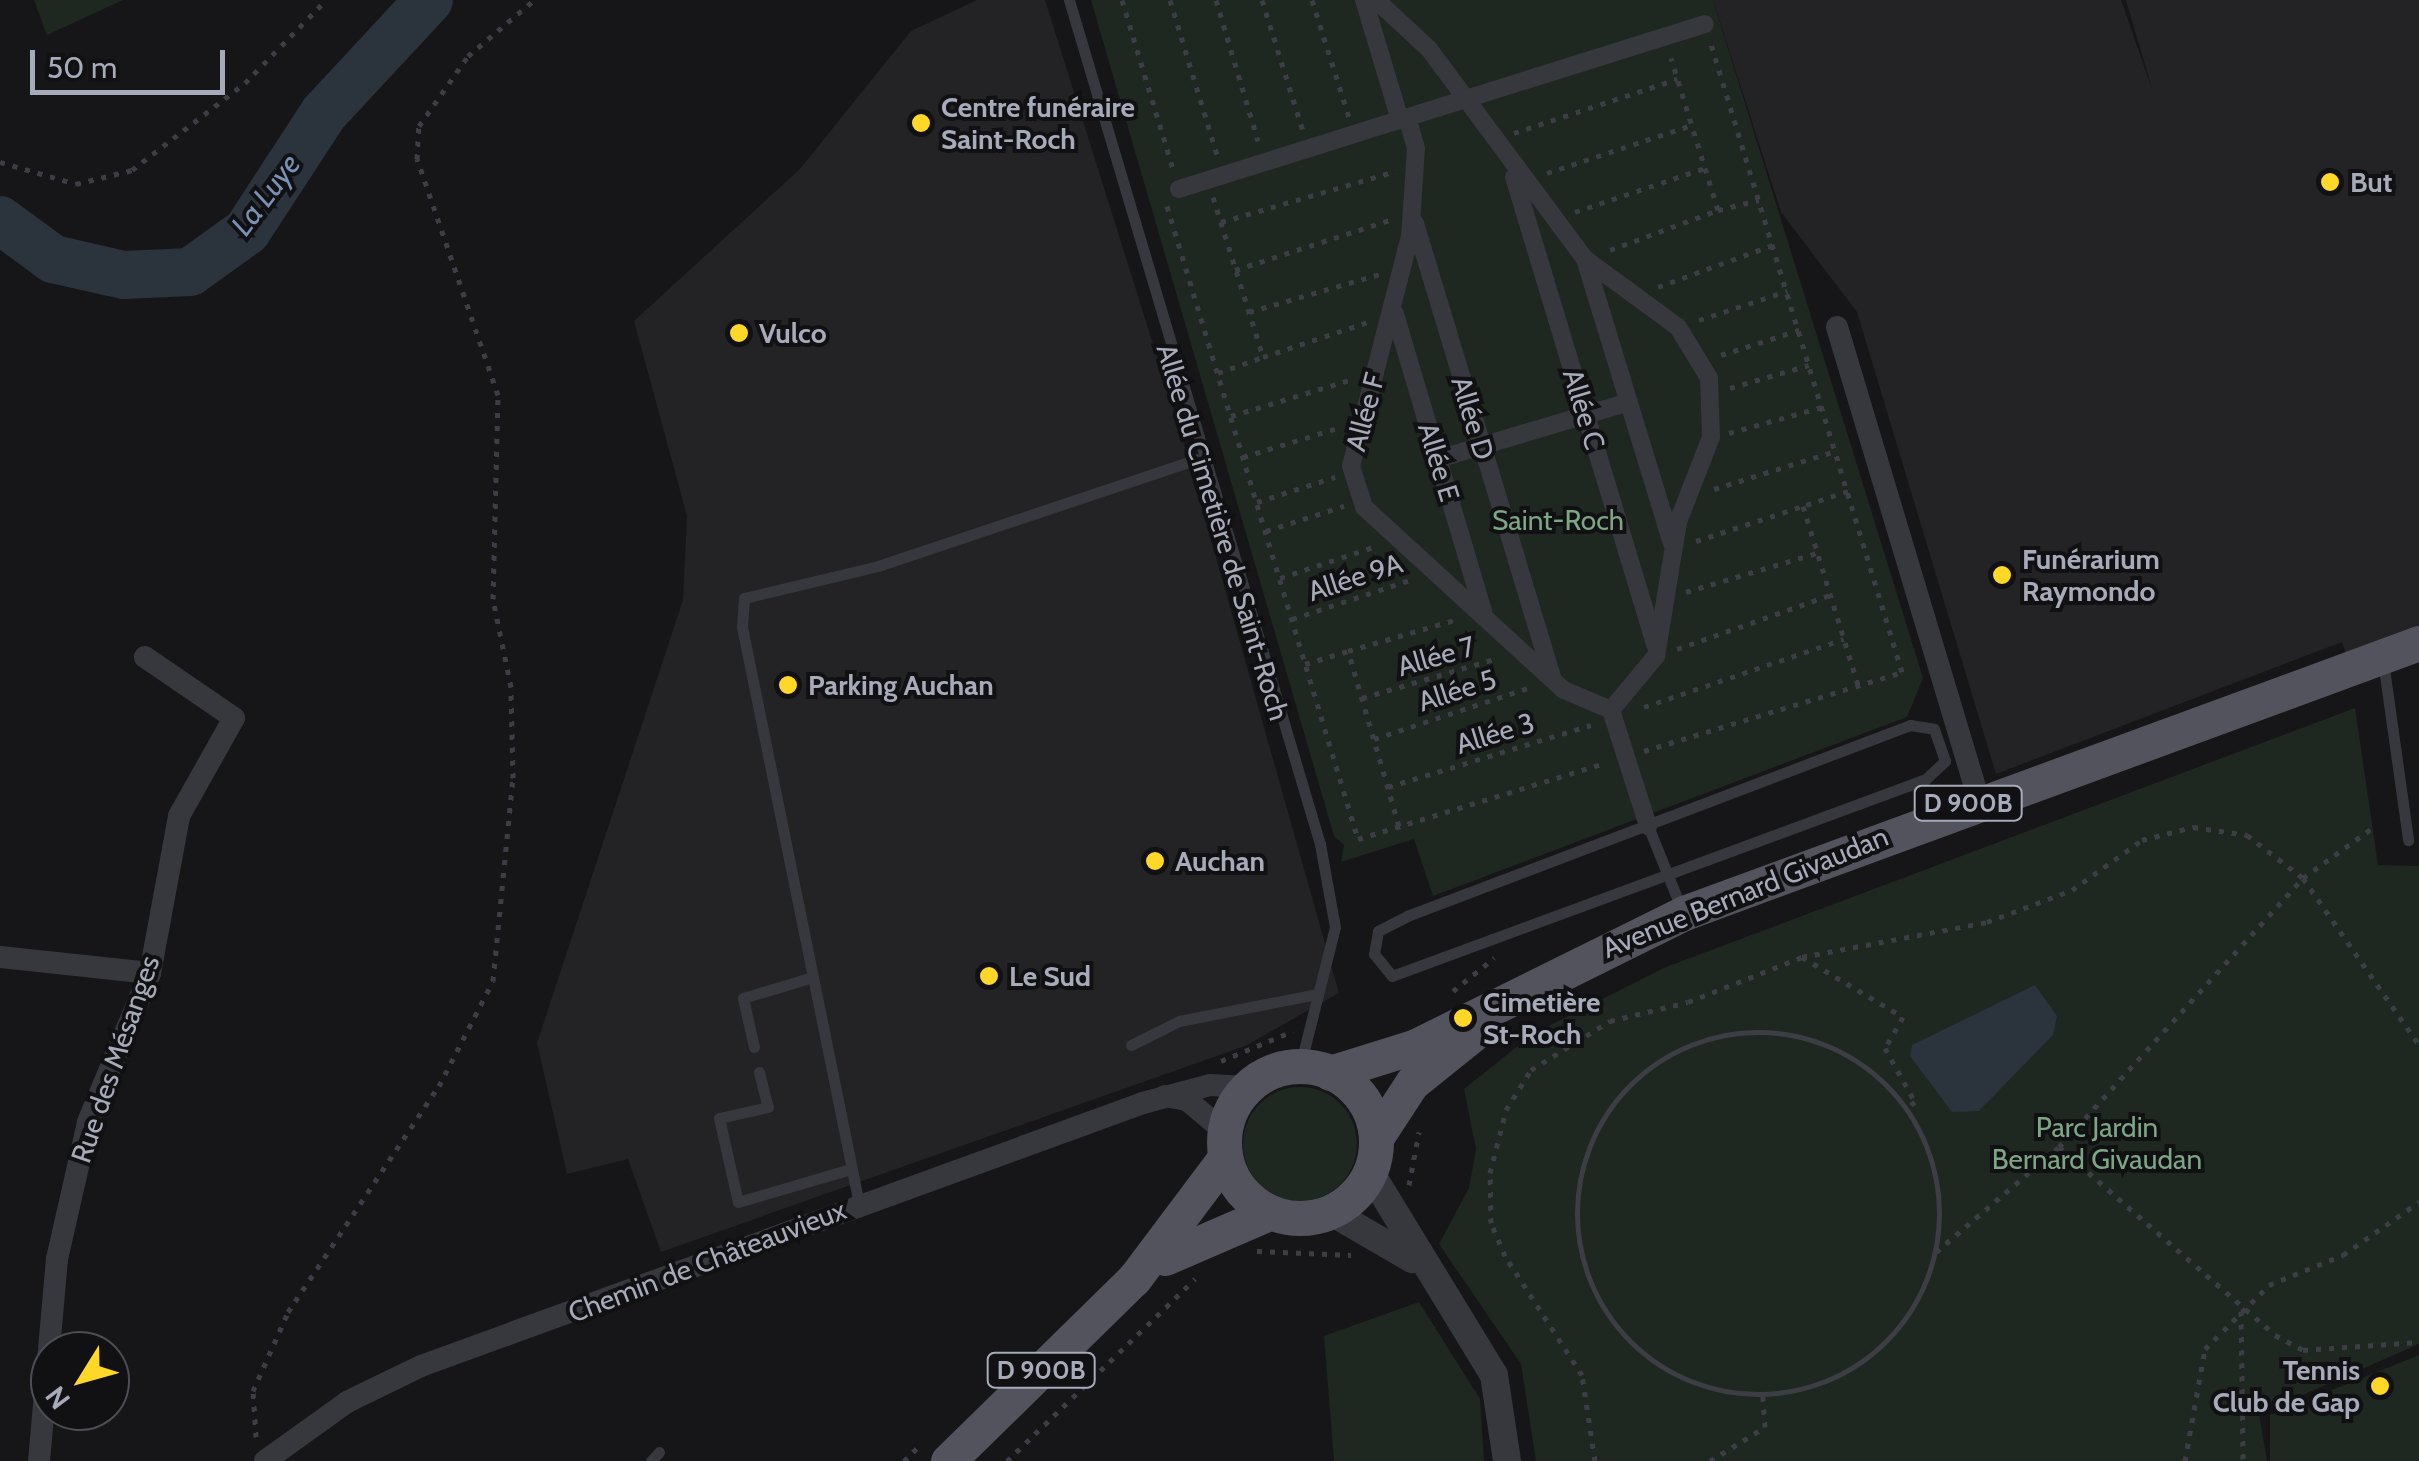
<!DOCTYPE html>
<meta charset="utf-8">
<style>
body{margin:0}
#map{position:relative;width:2419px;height:1461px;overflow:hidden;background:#161618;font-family:Cabin,sans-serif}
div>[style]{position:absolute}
.built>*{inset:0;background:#232225}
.green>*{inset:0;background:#1e2720}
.round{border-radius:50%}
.water>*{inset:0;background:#2b333d}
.river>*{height:48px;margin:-24px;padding:0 24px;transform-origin:24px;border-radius:24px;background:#2b333d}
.path>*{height:5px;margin-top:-2.5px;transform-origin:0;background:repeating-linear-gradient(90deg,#3d3e45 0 5px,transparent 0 13px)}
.path>.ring{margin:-2.5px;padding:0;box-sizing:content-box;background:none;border:5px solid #3d3e45;border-radius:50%}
.service>*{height:11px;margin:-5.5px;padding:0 5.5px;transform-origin:5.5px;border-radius:5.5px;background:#37373e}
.pedestrian>*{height:18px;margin:-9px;padding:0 9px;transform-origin:9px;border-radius:9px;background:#37373e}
.minor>*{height:22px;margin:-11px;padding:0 11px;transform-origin:11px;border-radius:11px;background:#37373e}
.tertiary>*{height:28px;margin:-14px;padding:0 14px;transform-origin:14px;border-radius:14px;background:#37373e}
.primary>*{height:35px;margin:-17.5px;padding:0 17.5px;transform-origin:17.5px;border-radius:17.5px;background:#53535d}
.primary>.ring{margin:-17.5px;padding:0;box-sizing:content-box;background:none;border:35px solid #53535d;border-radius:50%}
.dots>*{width:28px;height:28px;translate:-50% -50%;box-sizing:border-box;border:5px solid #111113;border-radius:50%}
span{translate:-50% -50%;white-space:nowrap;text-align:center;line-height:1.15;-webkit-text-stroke:8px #111113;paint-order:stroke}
.shield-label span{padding:2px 8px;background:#111113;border:2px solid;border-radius:8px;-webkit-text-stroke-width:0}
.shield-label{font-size:25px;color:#a7aab9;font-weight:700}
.poi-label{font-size:28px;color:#a7aab9;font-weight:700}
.left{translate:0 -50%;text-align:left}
.right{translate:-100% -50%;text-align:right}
.street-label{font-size:28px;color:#a7aab9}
.park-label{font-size:28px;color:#7da685}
.water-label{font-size:30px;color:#7b92b7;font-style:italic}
.north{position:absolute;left:30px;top:1331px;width:100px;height:100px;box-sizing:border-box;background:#111113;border:2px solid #4d4e55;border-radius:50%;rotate:233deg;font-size:28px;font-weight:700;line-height:40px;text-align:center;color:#a7aab9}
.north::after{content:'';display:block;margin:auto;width:35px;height:45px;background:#ffd727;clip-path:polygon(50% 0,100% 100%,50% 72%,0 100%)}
.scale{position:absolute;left:30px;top:50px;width:195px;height:45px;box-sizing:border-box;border:5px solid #a7aab9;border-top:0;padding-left:12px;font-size:30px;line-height:35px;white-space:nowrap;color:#a7aab9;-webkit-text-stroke:8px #111113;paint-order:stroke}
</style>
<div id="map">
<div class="built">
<i style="clip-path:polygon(977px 0,1045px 0,1180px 430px,1339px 993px,1245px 1046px,661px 1252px,628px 1159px,567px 1174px,537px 1043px,683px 600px,687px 516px,634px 321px,800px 169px,911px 31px)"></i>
<i style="clip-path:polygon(1713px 0,2121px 0,2153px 92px,2126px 0,2419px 0,2419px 634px,2348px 659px,2342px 642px,1996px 774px,1857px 312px,1781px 212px)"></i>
</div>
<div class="green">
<i style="clip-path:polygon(34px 0,123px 0,47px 35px)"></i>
<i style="clip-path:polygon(1091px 0,1713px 0,1923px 678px,1907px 717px,1433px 896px,1414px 839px,1341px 862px,1344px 845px,1334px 836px)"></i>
<i style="clip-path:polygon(2355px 708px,2378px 865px,2419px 866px,2419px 1344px,2259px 1414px,2267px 1461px,1536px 1461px,1521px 1364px,1439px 1244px,1469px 1188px,1476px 1149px,1464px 1089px,1533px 1034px,1666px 967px)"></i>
<i class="round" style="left:1243px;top:1087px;width:114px;height:114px"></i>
<i style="clip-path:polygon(1419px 1302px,1480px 1399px,1484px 1461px,1334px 1461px,1324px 1336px)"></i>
<i style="clip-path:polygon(2419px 1355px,2419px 1461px,2270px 1461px,2270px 1415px)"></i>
</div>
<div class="water">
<i style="clip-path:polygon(2035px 985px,2057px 1016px,2053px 1035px,1979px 1111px,1952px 1112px,1910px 1056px,1912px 1045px)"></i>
</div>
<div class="river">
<i style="left:0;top:220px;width:66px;rotate:36.3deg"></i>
<i style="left:53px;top:259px;width:73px;rotate:12.7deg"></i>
<i style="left:124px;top:275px;width:66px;rotate:-2.6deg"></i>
<i style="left:190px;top:272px;width:70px;rotate:-35.7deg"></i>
<i style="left:247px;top:231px;width:141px;rotate:-56.9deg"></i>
<i style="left:324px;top:113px;width:154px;rotate:-47.1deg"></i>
</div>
<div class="path">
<i style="left:1122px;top:0;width:177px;rotate:73.2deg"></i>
<i style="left:1170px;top:0;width:165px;rotate:73.1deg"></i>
<i style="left:1216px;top:0;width:147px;rotate:73.4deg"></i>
<i style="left:1262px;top:0;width:137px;rotate:72.6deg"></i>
<i style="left:1312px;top:0;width:123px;rotate:72.5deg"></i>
<i style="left:976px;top:109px;width:19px;rotate:-16deg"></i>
<i style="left:1514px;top:133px;width:172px;rotate:-18.3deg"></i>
<i style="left:0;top:162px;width:79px;rotate:16.1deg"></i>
<i style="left:76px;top:184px;width:58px;rotate:-14deg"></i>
<i style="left:132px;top:170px;width:143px;rotate:-37.6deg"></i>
<i style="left:245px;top:83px;width:116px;rotate:-45.7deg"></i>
<i style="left:1547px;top:173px;width:153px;rotate:-18.3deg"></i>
<i style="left:1213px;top:197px;width:168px;rotate:72.6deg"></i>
<i style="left:1263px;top:357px;width:111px;rotate:-18.4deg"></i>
<i style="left:1167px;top:206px;width:661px;rotate:73.21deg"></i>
<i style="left:1358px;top:839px;width:258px;rotate:-17.1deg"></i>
<i style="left:1718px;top:210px;width:42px;rotate:-13.7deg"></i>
<i style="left:1575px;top:212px;width:137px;rotate:-18.7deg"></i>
<i style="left:1221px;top:222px;width:182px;rotate:-16.2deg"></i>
<i style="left:1610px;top:250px;width:115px;rotate:-20.3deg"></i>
<i style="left:1718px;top:210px;width:159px;rotate:-107.2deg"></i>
<i style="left:1235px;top:270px;width:163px;rotate:-17.9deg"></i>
<i style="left:1658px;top:287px;width:122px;rotate:-20.1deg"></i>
<i style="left:1249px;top:312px;width:136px;rotate:-16.2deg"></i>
<i style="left:1699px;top:320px;width:93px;rotate:-18.2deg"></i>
<i style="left:1721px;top:355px;width:82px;rotate:-17.8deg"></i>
<i style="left:1218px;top:373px;width:48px;rotate:-19.6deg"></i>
<i style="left:1730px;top:388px;width:82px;rotate:-16.2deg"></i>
<i style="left:1231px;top:416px;width:127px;rotate:-16.9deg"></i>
<i style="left:1729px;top:433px;width:97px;rotate:-15.6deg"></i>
<i style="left:1243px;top:457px;width:102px;rotate:-17deg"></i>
<i style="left:1714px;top:489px;width:127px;rotate:-17.4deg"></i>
<i style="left:1848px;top:491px;width:47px;rotate:161.6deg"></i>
<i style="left:1803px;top:506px;width:187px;rotate:72.9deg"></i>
<i style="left:1257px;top:502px;width:82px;rotate:-17.8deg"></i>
<i style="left:1266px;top:531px;width:82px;rotate:-17.8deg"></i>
<i style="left:1696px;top:541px;width:113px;rotate:-18.1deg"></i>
<i style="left:1280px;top:578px;width:102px;rotate:-18.3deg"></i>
<i style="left:1686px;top:592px;width:137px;rotate:-16.6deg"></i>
<i style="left:1292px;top:619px;width:127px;rotate:-18.3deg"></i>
<i style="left:1677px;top:649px;width:162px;rotate:-19.4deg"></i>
<i style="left:1305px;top:664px;width:45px;rotate:-16.8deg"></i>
<i style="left:1362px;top:698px;width:142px;rotate:-16.4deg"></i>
<i style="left:1644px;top:707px;width:211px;rotate:-18.8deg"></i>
<i style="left:1374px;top:739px;width:165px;rotate:-18.3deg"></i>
<i style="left:1644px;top:751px;width:270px;rotate:-17deg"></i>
<i style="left:1902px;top:672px;width:660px;rotate:-106.92deg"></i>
<i style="left:1388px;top:787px;width:212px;rotate:-17deg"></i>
<i style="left:1399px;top:826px;width:182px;rotate:-106.2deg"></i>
<i style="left:1348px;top:651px;width:115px;rotate:-16.2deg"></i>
<i style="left:1802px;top:957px;width:117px;rotate:30.7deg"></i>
<i style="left:1903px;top:1017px;width:36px;rotate:120deg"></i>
<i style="left:1885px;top:1048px;width:62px;rotate:60.9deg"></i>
<i style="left:1915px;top:1102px;width:9px;rotate:148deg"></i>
<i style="left:1453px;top:991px;width:53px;rotate:-38.8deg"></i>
<i class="ring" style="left:1577px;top:1032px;width:357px;height:357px"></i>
<i style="left:1221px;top:1061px;width:78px;rotate:-22.6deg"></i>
<i style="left:2059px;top:1147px;width:286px;rotate:41deg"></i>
<i style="left:2275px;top:1335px;width:32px;rotate:28deg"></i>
<i style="left:2303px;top:1350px;width:116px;rotate:-3.9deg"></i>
<i style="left:1409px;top:1185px;width:54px;rotate:-79.3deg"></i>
<i style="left:1257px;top:1251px;width:94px;rotate:2.4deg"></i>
<i style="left:1936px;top:1252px;width:162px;rotate:-40.5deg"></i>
<i style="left:2059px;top:1147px;width:363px;rotate:-47.8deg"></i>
<i style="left:2303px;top:878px;width:85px;rotate:-35.9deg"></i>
<i style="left:2241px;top:1311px;width:150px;rotate:89.2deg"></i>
<i style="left:256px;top:1437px;width:46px;rotate:-93.7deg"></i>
<i style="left:253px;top:1391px;width:86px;rotate:-66.1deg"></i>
<i style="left:288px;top:1312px;width:272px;rotate:-56.3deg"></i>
<i style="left:439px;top:1086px;width:118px;rotate:-62.8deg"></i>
<i style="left:493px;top:981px;width:204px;rotate:-84.4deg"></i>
<i style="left:513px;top:778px;width:91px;rotate:-91.3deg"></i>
<i style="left:511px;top:687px;width:90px;rotate:-101.6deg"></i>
<i style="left:493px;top:599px;width:204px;rotate:-88.6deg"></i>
<i style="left:498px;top:395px;width:250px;rotate:-108.9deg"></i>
<i style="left:417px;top:159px;width:33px;rotate:-87deg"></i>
<i style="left:419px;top:126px;width:85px;rotate:-55deg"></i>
<i style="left:468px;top:56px;width:87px;rotate:-40.3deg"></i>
<i style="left:904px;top:1461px;width:25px;rotate:-45deg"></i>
<i style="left:1007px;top:1461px;width:262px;rotate:-44.1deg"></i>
<i style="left:1595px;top:1461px;width:87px;rotate:-98.6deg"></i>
<i style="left:1582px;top:1375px;width:142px;rotate:-122.9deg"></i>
<i style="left:1505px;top:1256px;width:36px;rotate:-113deg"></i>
<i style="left:1491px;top:1223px;width:50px;rotate:-91.1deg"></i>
<i style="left:1490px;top:1173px;width:65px;rotate:-75.7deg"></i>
<i style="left:1506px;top:1110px;width:47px;rotate:-58deg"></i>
<i style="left:1531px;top:1070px;width:93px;rotate:-31.8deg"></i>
<i style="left:1610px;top:1021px;width:80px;rotate:-13.7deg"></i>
<i style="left:1688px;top:1002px;width:123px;rotate:-21.5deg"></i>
<i style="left:1802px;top:957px;width:188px;rotate:-10.7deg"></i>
<i style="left:1987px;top:922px;width:91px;rotate:-20.6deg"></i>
<i style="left:2072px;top:890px;width:86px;rotate:-35.5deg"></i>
<i style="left:2142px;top:840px;width:53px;rotate:-14.3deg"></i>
<i style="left:2193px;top:827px;width:55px;rotate:8.4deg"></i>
<i style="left:2247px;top:835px;width:71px;rotate:37.5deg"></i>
<i style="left:2303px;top:878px;width:203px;rotate:55.2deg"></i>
<i style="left:1710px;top:1461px;width:65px;rotate:-31.7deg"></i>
<i style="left:1765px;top:1427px;width:31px;rotate:-94deg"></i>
<i style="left:2185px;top:1461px;width:114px;rotate:-79.9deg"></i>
<i style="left:2205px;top:1349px;width:91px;rotate:-45deg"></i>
<i style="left:2269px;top:1285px;width:80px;rotate:-22.1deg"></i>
<i style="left:2343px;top:1255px;width:93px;rotate:-34.9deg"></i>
</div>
<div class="service">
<i style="left:1069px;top:0;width:881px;rotate:73.44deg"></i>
<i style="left:1320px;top:844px;width:84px;rotate:79.8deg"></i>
<i style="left:1335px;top:927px;width:143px;rotate:104.1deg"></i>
<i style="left:2383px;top:661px;width:181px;rotate:82deg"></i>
<i style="left:1910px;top:725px;width:24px;rotate:9deg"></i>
<i style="left:1934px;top:729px;width:34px;rotate:71deg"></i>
<i style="left:1945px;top:761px;width:26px;rotate:137deg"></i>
<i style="left:1926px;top:779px;width:569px;rotate:159.75deg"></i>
<i style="left:1392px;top:976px;width:28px;rotate:-129deg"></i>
<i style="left:1374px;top:954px;width:23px;rotate:-80deg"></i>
<i style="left:1378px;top:931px;width:33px;rotate:-27deg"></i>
<i style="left:1407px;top:916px;width:538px;rotate:-20.79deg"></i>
<i style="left:1648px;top:826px;width:91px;rotate:68deg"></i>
<i style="left:1131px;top:1045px;width:54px;rotate:-26.6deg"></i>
<i style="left:1179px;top:1021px;width:140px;rotate:-11.1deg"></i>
<i style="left:754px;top:1047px;width:50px;rotate:-102.7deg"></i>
<i style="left:743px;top:998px;width:73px;rotate:-16.7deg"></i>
<i style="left:759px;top:1072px;width:36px;rotate:76deg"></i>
<i style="left:768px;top:1107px;width:50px;rotate:167.3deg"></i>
<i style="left:719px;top:1118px;width:86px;rotate:77.3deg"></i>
<i style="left:738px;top:1202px;width:118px;rotate:-16.3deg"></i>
<i style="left:859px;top:1204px;width:589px;rotate:-101.46deg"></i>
<i style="left:742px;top:627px;width:29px;rotate:-86deg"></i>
<i style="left:744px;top:598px;width:138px;rotate:-13.4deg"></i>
<i style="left:878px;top:566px;width:337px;rotate:-18.5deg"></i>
<i style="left:651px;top:1461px;width:12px;rotate:-48deg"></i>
</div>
<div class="pedestrian">
<i style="left:1364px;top:0;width:125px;rotate:73.3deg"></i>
<i style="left:1376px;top:0;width:72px;rotate:42.8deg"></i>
<i style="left:1429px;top:49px;width:262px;rotate:53.4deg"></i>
<i style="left:1585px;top:259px;width:115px;rotate:36.2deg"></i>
<i style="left:1678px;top:327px;width:60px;rotate:58.7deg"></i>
<i style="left:1709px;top:378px;width:59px;rotate:88.1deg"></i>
<i style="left:1711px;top:437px;width:91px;rotate:111.2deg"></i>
<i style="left:1678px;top:522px;width:136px;rotate:99.3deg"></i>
<i style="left:1656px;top:656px;width:70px;rotate:129.8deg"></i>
<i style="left:1611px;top:710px;width:122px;rotate:72.3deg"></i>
<i style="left:1407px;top:117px;width:33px;rotate:74deg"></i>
<i style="left:1416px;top:149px;width:87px;rotate:93.9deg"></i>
<i style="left:1410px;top:236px;width:237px;rotate:104.4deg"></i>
<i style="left:1351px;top:466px;width:43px;rotate:72.4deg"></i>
<i style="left:1364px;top:507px;width:271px;rotate:42.5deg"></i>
<i style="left:1564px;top:690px;width:51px;rotate:23.1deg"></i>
<i style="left:1514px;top:177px;width:489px;rotate:73.2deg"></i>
<i style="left:1179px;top:189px;width:551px;rotate:-17.42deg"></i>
<i style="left:1415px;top:223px;width:474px;rotate:73.2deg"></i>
<i style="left:1585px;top:259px;width:297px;rotate:73deg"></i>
<i style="left:1395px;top:314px;width:310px;rotate:73.5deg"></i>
<i style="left:1438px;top:459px;width:199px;rotate:-16.6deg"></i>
</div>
<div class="minor">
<i style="left:1837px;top:327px;width:493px;rotate:73.3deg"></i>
<i style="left:0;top:957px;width:151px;rotate:6.1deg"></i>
<i style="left:1165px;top:1096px;width:22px;rotate:10deg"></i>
<i style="left:1187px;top:1100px;width:48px;rotate:40deg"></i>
<i style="left:39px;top:1461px;width:203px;rotate:-84.9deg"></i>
<i style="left:57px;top:1259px;width:140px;rotate:-77.2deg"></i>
<i style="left:88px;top:1122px;width:161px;rotate:-67.4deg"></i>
<i style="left:150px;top:973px;width:160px;rotate:-79.5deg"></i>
<i style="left:179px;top:816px;width:112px;rotate:-60.7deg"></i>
<i style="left:234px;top:718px;width:108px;rotate:-145.6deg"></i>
<i style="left:265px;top:1461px;width:101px;rotate:-35.7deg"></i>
<i style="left:347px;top:1402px;width:82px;rotate:-25.9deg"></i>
<i style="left:421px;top:1366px;width:768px;rotate:-20.01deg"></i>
<i style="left:1143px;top:1103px;width:69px;rotate:-15deg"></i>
<i style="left:1210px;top:1085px;width:37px;rotate:3deg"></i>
</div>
<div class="tertiary">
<i style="left:1370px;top:1172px;width:238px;rotate:58.6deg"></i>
<i style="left:1494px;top:1375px;width:87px;rotate:81.4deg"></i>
<i style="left:1331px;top:1212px;width:94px;rotate:30.1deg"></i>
</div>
<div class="primary">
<i class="ring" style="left:1224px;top:1066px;width:117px;height:117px"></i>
<i style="left:1330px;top:1073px;width:90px;rotate:-17.4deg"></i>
<i style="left:1416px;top:1046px;width:299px;rotate:-26.4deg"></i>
<i style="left:1684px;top:913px;width:783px;rotate:-20.17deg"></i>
<i style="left:1376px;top:1138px;width:66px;rotate:-56.8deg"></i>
<i style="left:1412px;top:1083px;width:77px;rotate:-38.7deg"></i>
<i style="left:1165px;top:1258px;width:113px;rotate:-23.4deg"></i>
<i style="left:948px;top:1461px;width:260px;rotate:-44.4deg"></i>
<i style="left:1134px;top:1279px;width:151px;rotate:-53.1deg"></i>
</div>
<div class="dots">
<i style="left:921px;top:123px;background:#ffd727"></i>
<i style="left:2330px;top:182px;background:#ffd727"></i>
<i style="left:739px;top:333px;background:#ffd727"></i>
<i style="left:2002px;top:575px;background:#ffd727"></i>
<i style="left:788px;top:685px;background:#ffd727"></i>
<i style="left:1155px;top:861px;background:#ffd727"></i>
<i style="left:989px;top:976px;background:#ffd727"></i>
<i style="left:1463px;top:1018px;background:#ffd727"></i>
<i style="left:2380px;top:1386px;background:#ffd727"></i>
</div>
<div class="shield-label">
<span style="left:1968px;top:803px">D 900B</span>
<span style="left:1041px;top:1370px">D 900B</span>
</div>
<div class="poi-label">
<span class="left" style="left:941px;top:123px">Centre funéraire<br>Saint-Roch</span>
<span class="left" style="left:2350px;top:182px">But</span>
<span class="left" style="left:759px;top:333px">Vulco</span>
<span class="left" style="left:2022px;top:575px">Funérarium<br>Raymondo</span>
<span class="left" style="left:808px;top:685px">Parking Auchan</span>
<span class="left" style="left:1175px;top:861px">Auchan</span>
<span class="left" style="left:1009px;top:976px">Le Sud</span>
<span class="left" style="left:1483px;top:1018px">Cimetière<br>St-Roch</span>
<span class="right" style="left:2360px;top:1386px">Tennis<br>Club de Gap</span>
</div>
<div class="street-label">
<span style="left:1584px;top:409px;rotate:73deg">Allée C</span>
<span style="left:1365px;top:412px;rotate:-75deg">Allée F</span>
<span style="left:1473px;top:418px;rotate:73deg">Allée D</span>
<span style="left:1439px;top:462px;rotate:73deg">Allée E</span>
<span style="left:1223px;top:532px;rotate:73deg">Allée du Cimetière de Saint-Roch</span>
<span style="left:1355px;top:577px;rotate:-18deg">Allée 9A</span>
<span style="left:1436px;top:656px;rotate:-16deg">Allée 7</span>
<span style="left:1457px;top:690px;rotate:-18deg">Allée 5</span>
<span style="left:1495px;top:733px;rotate:-17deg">Allée 3</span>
<span style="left:1745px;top:892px;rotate:-22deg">Avenue Bernard Givaudan</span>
<span style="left:115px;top:1059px;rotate:-71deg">Rue des Mésanges</span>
<span style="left:707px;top:1261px;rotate:-21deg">Chemin de Châteauvieux</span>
</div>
<div class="park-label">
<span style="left:1558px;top:520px">Saint-Roch</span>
<span style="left:2097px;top:1143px">Parc Jardin<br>Bernard Givaudan</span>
</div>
<div class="water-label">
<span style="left:266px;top:195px;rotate:-53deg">La Luye</span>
</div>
<div class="north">N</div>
<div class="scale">50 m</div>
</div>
